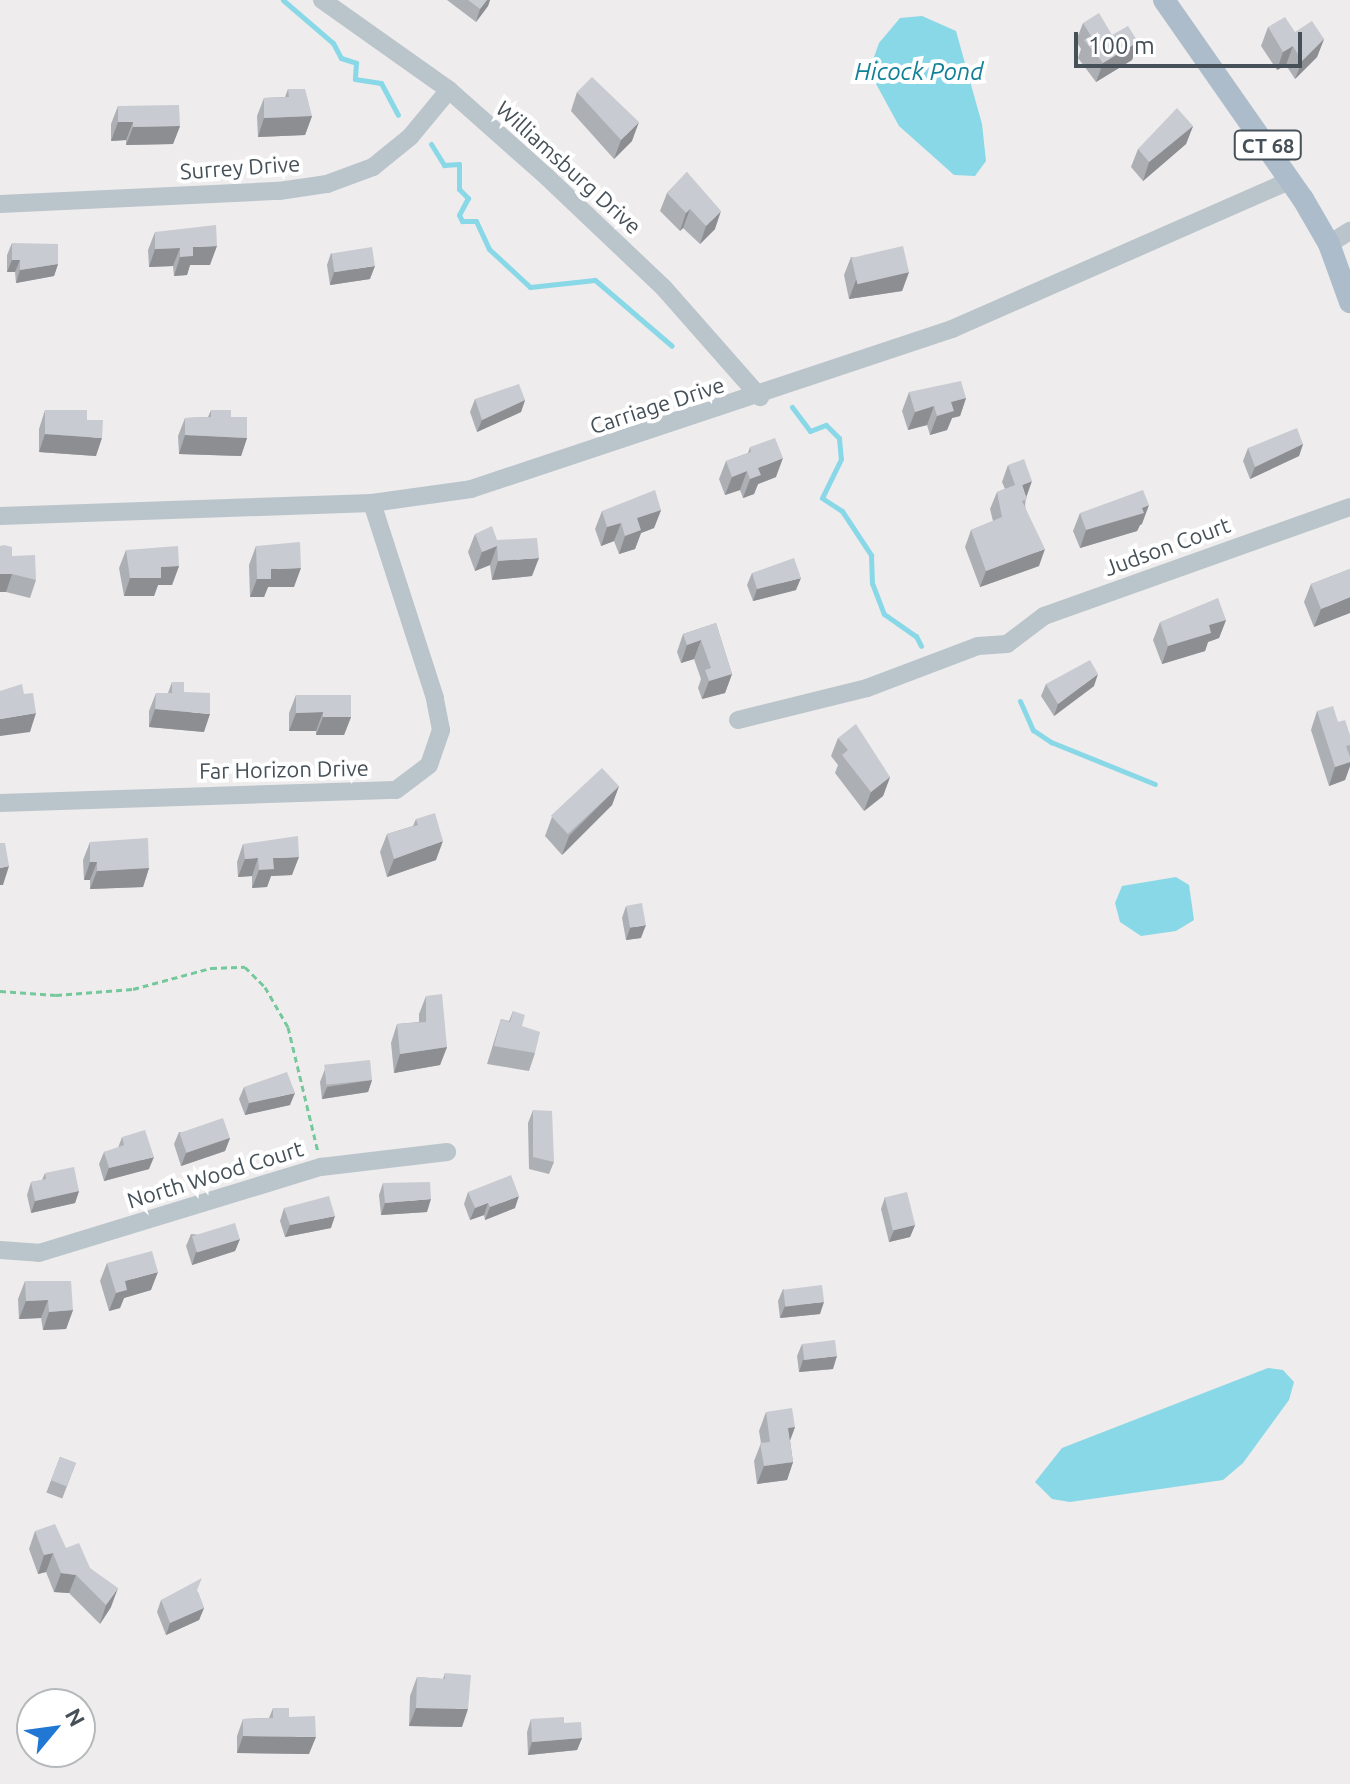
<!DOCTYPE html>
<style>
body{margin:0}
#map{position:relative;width:1350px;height:1784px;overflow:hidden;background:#eeecec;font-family:Ubuntu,sans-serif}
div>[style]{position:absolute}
.water>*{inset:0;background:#89d8e7}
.stream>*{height:5px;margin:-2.5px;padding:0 2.5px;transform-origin:2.5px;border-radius:2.5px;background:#89d8e7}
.path>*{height:3px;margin-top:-1.5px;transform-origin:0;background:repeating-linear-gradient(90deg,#74c89b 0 6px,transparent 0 10px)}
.minor>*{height:18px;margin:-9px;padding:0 9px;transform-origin:9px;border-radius:9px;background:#bac4cb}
.major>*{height:22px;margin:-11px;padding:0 11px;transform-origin:11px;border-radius:11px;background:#acbcca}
.wall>*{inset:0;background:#acafb4;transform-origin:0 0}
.shaded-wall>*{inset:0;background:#8c8e92}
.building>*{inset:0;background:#c8cbd1;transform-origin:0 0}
span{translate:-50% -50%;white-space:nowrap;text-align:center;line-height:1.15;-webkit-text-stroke:8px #fff;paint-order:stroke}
.shield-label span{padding:2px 6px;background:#fff;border:2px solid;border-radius:6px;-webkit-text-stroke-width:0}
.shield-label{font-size:20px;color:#455058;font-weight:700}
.street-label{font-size:22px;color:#455058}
.water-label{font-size:24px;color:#128197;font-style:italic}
.north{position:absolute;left:16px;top:1688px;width:80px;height:80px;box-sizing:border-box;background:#fff;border:2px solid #b5b9bc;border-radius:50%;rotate:61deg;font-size:22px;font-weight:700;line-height:32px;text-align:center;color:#455058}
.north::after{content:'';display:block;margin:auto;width:28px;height:36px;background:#2077d4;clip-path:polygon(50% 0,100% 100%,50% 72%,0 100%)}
.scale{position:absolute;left:1074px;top:32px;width:228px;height:36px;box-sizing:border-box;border:4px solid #455058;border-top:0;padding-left:10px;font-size:24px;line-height:28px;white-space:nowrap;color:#455058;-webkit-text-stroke:6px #fff;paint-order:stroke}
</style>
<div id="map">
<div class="water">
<i style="clip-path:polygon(922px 16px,956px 31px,982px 124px,986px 161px,975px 176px,954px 175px,899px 126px,869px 71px,879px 43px,900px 18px)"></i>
<i style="clip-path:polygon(1176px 877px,1189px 885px,1194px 920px,1176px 931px,1141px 936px,1120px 922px,1115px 903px,1122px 886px)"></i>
<i style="clip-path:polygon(1268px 1368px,1283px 1370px,1294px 1382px,1289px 1400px,1243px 1463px,1223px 1480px,1070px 1502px,1052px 1499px,1035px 1482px,1062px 1448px)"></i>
</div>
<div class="stream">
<i style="left:283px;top:0;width:66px;rotate:40.7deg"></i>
<i style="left:333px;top:43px;width:17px;rotate:62deg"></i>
<i style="left:341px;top:58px;width:16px;rotate:18deg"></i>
<i style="left:356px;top:63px;width:16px;rotate:94deg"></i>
<i style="left:355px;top:79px;width:26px;rotate:9deg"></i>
<i style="left:381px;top:83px;width:36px;rotate:62deg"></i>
<i style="left:431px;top:144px;width:25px;rotate:58deg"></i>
<i style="left:444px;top:165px;width:15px;rotate:-4deg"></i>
<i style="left:459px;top:164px;width:25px;rotate:90deg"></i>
<i style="left:459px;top:189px;width:13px;rotate:45deg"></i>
<i style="left:468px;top:198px;width:19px;rotate:118deg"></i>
<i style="left:459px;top:215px;width:7px;rotate:63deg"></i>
<i style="left:462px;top:221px;width:14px"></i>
<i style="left:476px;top:221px;width:31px;rotate:65deg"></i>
<i style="left:489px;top:249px;width:56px;rotate:42.8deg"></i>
<i style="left:530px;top:287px;width:65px;rotate:-6.1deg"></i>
<i style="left:595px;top:280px;width:101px;rotate:40.6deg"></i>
<i style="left:792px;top:407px;width:30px;rotate:53deg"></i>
<i style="left:810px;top:431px;width:17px;rotate:-21deg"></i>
<i style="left:826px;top:425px;width:18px;rotate:45deg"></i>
<i style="left:839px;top:438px;width:21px;rotate:85deg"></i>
<i style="left:841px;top:459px;width:43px;rotate:116deg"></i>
<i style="left:822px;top:498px;width:24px;rotate:33deg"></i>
<i style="left:842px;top:511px;width:53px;rotate:56.6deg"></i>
<i style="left:871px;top:555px;width:28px;rotate:88deg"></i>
<i style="left:872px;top:583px;width:33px;rotate:69deg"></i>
<i style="left:884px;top:614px;width:39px;rotate:35deg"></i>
<i style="left:916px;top:636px;width:11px;rotate:63deg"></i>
<i style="left:1020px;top:701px;width:32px;rotate:66deg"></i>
<i style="left:1033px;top:730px;width:22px;rotate:34deg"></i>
<i style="left:1051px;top:742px;width:112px;rotate:22deg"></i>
</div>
<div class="path">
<i style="left:0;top:991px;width:56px;rotate:4.1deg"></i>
<i style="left:56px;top:995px;width:77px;rotate:-4.5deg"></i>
<i style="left:133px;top:989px;width:81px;rotate:-15.1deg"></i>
<i style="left:211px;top:968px;width:34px;rotate:-2deg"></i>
<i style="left:245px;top:967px;width:28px;rotate:45deg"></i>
<i style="left:265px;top:987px;width:46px;rotate:60.1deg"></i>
<i style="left:288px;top:1027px;width:129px;rotate:76.5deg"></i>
</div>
<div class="minor">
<i style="left:322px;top:0;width:156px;rotate:35.3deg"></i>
<i style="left:449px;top:90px;width:132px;rotate:41.6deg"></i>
<i style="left:548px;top:178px;width:158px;rotate:43.5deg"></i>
<i style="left:663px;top:287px;width:147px;rotate:48.6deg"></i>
<i style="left:0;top:204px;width:279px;rotate:-2.7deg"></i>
<i style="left:279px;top:191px;width:49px;rotate:-8.3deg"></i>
<i style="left:327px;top:184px;width:49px;rotate:-20.3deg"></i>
<i style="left:373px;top:167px;width:48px;rotate:-39deg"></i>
<i style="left:410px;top:137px;width:61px;rotate:-50.3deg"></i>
<i style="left:1329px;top:244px;width:25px;rotate:-32deg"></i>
<i style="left:0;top:516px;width:372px;rotate:-2deg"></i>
<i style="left:372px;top:503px;width:100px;rotate:-8deg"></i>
<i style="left:471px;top:489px;width:507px;rotate:-18.4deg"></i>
<i style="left:952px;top:329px;width:370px;rotate:-23.7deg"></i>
<i style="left:738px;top:720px;width:133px;rotate:-13.9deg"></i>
<i style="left:867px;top:688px;width:119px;rotate:-20.7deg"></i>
<i style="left:978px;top:646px;width:29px;rotate:-4deg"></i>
<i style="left:1007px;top:644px;width:46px;rotate:-37.1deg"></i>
<i style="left:1044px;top:616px;width:325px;rotate:-19.6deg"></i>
<i style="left:0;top:803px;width:396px;rotate:-1.9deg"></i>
<i style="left:396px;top:790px;width:41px;rotate:-37.1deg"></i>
<i style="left:429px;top:765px;width:37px;rotate:-71deg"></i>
<i style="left:441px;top:730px;width:33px;rotate:-101deg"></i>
<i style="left:435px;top:698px;width:205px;rotate:-107.9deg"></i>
<i style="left:0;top:1250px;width:39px;rotate:4deg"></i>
<i style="left:39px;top:1253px;width:295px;rotate:-17deg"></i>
<i style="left:321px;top:1167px;width:127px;rotate:-6.8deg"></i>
</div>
<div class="major">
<i style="left:1164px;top:0;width:243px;rotate:55.1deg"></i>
<i style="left:1303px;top:199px;width:52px;rotate:60deg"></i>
<i style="left:1329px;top:244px;width:62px;rotate:70.1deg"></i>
</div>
<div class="wall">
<i style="clip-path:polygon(447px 0,490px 0,488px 6px,476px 22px)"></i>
<i style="clip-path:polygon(1083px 23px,1112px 35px,1138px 42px,1132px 60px,1096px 82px,1078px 58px,1081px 49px,1076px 41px)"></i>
<i style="clip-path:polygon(1268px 27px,1324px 39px,1317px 57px,1295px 79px,1286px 65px,1277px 70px,1261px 46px)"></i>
<i style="clip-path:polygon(288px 89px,312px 116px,305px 135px,258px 137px,257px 116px,264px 98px,285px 97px)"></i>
<i style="clip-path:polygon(577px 92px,632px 141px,614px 159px,571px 111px)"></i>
<i style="clip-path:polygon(118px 106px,180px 126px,173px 144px,126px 145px,126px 140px,111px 141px,111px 124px)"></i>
<i style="clip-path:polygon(1193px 126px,1186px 144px,1143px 181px,1131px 167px,1138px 149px)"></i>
<i style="clip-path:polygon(687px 172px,715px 229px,700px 244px,683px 228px,680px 231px,660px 211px,667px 193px)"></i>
<i style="clip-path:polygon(155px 232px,210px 265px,190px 265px,187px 275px,174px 276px,173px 266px,149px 267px,148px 250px)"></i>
<i style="clip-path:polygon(12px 243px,58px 264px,54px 276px,16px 283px,15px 272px,7px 272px,7px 255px)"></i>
<i style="clip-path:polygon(331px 253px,370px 279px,330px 285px,327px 265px)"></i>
<i style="clip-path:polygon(851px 257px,909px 272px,902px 291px,849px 299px,844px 275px)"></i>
<i style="clip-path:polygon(909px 392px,966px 398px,960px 416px,952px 418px,947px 430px,930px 435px,927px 425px,908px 430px,902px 411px)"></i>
<i style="clip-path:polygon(475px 399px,525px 400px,521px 412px,477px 432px,470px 412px)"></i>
<i style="clip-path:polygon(45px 410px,87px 420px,96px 456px,39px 452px,39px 429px)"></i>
<i style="clip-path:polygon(211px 410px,231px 417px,247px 438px,241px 456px,179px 454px,178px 436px,185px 418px,208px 417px)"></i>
<i style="clip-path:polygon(1303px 444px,1299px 456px,1250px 479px,1243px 461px,1248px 448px)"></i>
<i style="clip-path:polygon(750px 447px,776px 477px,758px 484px,754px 494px,743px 498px,740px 490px,725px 495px,719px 479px,726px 461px,748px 453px)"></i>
<i style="clip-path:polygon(1008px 465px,1026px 497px,1025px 506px,1039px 566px,980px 587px,965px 547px,971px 530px,993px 521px,990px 509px,997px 492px,1005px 489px,1002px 482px)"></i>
<i style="clip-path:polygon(661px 510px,654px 528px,641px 533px,635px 549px,619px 554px,614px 541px,601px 546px,595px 529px,602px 511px)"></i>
<i style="clip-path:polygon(1080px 513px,1142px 524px,1140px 525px,1137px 531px,1080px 548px,1073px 531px)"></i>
<i style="clip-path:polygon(475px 534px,497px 540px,532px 576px,492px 580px,490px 565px,475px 571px,468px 552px)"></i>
<i style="clip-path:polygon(0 546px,36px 580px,30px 598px,6px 592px,0 592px)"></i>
<i style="clip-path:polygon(256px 546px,294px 587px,268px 587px,264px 597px,250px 597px,249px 565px)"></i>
<i style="clip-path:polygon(126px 550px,179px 566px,172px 585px,158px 585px,154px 596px,124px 596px,119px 568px)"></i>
<i style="clip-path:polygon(1350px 569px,1314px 627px,1304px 602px,1311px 584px)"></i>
<i style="clip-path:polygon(752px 573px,796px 590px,753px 601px,747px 585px)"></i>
<i style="clip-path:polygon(1226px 620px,1219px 638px,1208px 642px,1205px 651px,1162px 664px,1153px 640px,1160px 622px)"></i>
<i style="clip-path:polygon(716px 623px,732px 674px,725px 693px,702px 699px,698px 688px,701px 679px,694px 659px,681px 663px,677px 652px,683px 634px)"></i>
<i style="clip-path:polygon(172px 682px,204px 732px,149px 727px,149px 711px,156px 693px,168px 693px)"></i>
<i style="clip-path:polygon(1046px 684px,1094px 686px,1054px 716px,1041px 696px)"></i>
<i style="clip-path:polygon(296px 695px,351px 717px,344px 735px,316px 735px,316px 731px,289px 731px,289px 713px)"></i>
<i style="clip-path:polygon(1317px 711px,1338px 722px,1350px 735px,1350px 766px,1345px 780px,1329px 786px,1311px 730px)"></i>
<i style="clip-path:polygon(838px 738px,890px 777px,883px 796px,864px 811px,835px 773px,838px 765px,831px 756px)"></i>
<i style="clip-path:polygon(619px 786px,612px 805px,562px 855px,545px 836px,552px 817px)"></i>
<i style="clip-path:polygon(416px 819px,436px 860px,387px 877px,380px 852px,387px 834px,413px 826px)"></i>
<i style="clip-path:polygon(90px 842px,149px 868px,143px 887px,90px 889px,90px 880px,84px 880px,83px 860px)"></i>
<i style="clip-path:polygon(243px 844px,292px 875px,271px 876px,267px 887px,252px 888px,252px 876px,238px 877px,237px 862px)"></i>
<i style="clip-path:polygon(626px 906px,641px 938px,626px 940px,622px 918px)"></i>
<i style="clip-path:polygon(426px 996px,447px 1047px,440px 1065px,394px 1073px,391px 1043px,397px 1024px,419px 1022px,419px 1014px)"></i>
<i style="clip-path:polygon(513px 1011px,535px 1053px,529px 1071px,487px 1064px,501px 1019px,509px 1021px)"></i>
<i style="clip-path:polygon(325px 1069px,372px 1080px,368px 1092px,322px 1099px,320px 1082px)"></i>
<i style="clip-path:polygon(244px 1087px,290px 1105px,245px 1115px,239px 1099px)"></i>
<i style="clip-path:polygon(533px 1110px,554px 1162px,549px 1174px,529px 1169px,528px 1123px)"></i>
<i style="clip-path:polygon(179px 1132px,230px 1138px,225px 1151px,181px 1166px,174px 1144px)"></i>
<i style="clip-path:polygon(122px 1137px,149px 1169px,104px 1181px,99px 1164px,104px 1152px,118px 1148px)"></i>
<i style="clip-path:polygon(45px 1173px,79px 1191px,75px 1203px,31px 1213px,27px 1195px,31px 1182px,42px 1180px)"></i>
<i style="clip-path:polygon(383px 1183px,427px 1212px,381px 1215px,379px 1195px)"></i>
<i style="clip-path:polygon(468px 1192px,515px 1208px,485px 1220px,484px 1215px,470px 1220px,464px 1204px)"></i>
<i style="clip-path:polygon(885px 1197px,915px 1225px,910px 1237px,889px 1242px,881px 1209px)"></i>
<i style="clip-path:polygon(284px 1208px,331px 1228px,285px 1237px,280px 1221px)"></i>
<i style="clip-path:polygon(191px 1234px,240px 1239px,235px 1251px,192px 1265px,186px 1246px)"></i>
<i style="clip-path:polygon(107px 1263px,151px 1290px,124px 1298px,120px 1308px,109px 1311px,100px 1281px)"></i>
<i style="clip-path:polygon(25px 1281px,73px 1310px,66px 1329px,43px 1330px,41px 1318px,19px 1319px,18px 1299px)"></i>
<i style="clip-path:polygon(783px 1289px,820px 1314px,780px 1318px,778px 1301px)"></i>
<i style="clip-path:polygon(802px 1344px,833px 1369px,799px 1372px,797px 1356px)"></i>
<i style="clip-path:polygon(766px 1412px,795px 1427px,790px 1440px,793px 1462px,787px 1480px,757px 1484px,754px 1461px,761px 1443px,759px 1431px)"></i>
<i style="left:60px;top:1457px;width:17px;height:38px;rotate:21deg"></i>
<i style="clip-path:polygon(35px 1531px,66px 1548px,90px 1568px,111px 1607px,100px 1624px,69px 1593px,54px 1592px,46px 1572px,38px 1574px,29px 1549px)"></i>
<i style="clip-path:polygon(198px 1592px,204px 1608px,199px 1620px,166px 1635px,157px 1612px,161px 1600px)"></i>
<i style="clip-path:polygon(445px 1673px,462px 1727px,409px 1726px,410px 1696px,417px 1677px,443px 1679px)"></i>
<i style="clip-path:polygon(273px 1708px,309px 1754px,237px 1753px,237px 1736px,243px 1719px,269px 1718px)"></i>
<i style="clip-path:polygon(531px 1719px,564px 1723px,582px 1738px,577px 1750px,528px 1755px,527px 1732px)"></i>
</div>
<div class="shaded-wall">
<i style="clip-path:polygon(487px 0,490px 0,488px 6px,476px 22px,480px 9px)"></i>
<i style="clip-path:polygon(1324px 39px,1317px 57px,1295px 79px,1302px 61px)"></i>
<i style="clip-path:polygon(1138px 42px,1132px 60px,1096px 82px,1103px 63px)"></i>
<i style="clip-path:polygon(1293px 46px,1286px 65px,1277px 70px,1283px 52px)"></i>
<i style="clip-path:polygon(312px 116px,305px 135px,258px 137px,264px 118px)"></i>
<i style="clip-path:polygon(118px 122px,133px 122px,126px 140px,111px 141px)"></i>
<i style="clip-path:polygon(639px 122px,632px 141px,614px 159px,621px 140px)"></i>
<i style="clip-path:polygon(180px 126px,173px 144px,126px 145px,133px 127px)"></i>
<i style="clip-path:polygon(1193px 126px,1186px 144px,1143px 181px,1149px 162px)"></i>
<i style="clip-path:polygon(690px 209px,683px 228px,680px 231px,686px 213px)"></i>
<i style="clip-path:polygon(721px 211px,715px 229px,700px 244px,706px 226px)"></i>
<i style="clip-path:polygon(217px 246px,210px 265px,190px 265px,187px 275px,174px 276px,180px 257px,193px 247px)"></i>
<i style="clip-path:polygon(180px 248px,173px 266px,149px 267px,155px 249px)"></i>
<i style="clip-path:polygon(12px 260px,20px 260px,15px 272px,7px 272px)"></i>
<i style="clip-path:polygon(58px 264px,54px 276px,16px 283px,20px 270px)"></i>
<i style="clip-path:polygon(375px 266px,370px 279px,330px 285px,334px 272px)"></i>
<i style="clip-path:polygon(909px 272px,902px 291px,849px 299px,856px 280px)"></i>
<i style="clip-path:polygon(966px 398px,960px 416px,952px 418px,947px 430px,930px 435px,937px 416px,951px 402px)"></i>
<i style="clip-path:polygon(525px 400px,521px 412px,477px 432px,482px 420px)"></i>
<i style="clip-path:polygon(934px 406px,927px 425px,908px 430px,915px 412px)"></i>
<i style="clip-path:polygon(45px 434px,102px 438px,96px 456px,39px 452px)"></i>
<i style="clip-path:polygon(185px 435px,247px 438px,241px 456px,179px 454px)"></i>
<i style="clip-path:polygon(1303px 444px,1299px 456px,1250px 479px,1255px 467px)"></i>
<i style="clip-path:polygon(783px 458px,776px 477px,758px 484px,754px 494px,743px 498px,750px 479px,758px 468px)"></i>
<i style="clip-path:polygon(747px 471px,740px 490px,725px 495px,732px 477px)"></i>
<i style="clip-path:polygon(1032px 481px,1026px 498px,1022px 485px)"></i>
<i style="clip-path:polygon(1149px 505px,1142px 524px,1140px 525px,1137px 531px,1080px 548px,1086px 530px)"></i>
<i style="clip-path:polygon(661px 510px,654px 528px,641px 533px,635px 549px,619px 554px,625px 536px,637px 518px)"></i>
<i style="clip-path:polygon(621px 523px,614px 541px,601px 546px,607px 527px)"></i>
<i style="clip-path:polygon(497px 546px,490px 565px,475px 571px,482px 552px)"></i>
<i style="clip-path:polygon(1045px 549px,1039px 566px,980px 587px,986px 571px)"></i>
<i style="clip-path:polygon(539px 558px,532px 576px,492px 580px,498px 561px)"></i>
<i style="clip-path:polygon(179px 566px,172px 585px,158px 585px,154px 596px,124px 596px,130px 578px,161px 567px)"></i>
<i style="clip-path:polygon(301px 568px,294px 587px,268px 587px,264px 597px,250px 597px,257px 579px,271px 569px)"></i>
<i style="clip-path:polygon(0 574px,12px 574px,6px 592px,0 592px)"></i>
<i style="clip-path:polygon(801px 578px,796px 590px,753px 601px,757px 589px)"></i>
<i style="clip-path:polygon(1350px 597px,1350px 613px,1314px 627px,1321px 609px)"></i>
<i style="clip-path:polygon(1226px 620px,1219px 638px,1208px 642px,1205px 651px,1162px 664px,1168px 646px,1209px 625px)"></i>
<i style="clip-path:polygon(701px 640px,694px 659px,681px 663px,687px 645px)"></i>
<i style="clip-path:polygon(732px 674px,725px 693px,702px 699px,709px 681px)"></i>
<i style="clip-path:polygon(1098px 674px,1094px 686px,1054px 716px,1058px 704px)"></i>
<i style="clip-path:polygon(155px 709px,210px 714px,204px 732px,149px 727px)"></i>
<i style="clip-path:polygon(323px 712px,316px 731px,289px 731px,296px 713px)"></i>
<i style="clip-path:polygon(36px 713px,30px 732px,0 736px,0 719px)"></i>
<i style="clip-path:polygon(323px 717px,351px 717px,344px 735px,316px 735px)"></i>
<i style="clip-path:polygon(1350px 762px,1350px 766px,1345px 780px,1329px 786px,1335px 767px)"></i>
<i style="clip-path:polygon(890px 777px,883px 796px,864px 811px,871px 792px)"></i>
<i style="clip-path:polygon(619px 786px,612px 805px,562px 855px,569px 836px)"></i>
<i style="clip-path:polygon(443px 841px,436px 860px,387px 877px,394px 859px)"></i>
<i style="clip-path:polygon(299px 857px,292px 875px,271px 876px,267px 887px,252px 888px,259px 870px,273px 858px)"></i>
<i style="clip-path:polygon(258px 858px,252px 876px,238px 877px,245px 859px)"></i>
<i style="clip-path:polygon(90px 862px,97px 862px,90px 880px,84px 880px)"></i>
<i style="clip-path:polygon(9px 866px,3px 885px,0 885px,0 868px)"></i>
<i style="clip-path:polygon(149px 868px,143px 887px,90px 889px,97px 871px)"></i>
<i style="clip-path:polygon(646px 925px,641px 938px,626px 940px,630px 928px)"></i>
<i style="clip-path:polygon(447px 1047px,440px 1065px,394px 1073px,400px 1054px)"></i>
<i style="clip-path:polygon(372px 1080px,368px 1092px,322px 1099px,327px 1087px)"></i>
<i style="clip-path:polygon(295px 1093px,290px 1105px,245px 1115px,249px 1103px)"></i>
<i style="clip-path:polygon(230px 1138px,225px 1151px,181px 1166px,186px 1153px)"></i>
<i style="clip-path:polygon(154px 1157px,149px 1169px,104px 1181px,109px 1168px)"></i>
<i style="clip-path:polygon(79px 1191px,75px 1203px,31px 1213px,35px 1201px)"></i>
<i style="clip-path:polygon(519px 1196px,515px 1208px,485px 1220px,490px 1207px)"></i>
<i style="clip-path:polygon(431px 1199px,427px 1212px,381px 1215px,385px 1203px)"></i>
<i style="clip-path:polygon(488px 1203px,484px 1215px,470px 1220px,475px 1208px)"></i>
<i style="clip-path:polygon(335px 1216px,331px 1228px,285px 1237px,290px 1225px)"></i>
<i style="clip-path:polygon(915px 1225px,910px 1237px,889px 1242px,894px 1230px)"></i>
<i style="clip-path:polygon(240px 1239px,235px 1251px,192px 1265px,196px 1252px)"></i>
<i style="clip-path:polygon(158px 1272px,151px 1290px,124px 1298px,120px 1308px,109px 1311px,116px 1293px,125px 1281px)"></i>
<i style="clip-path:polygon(48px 1300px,41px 1318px,19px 1319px,26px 1301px)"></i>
<i style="clip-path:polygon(824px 1302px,820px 1314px,780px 1318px,785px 1306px)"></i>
<i style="clip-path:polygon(73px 1310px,66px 1329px,43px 1330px,49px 1312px)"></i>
<i style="clip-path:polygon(837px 1356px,833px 1369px,799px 1372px,803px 1360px)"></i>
<i style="clip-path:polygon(795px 1427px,788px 1446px,788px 1428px)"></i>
<i style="clip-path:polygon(793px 1462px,787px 1480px,757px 1484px,764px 1466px)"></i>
<i style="clip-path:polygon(53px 1553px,46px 1572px,38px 1574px,44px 1555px)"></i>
<i style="clip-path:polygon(61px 1573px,76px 1575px,69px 1593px,54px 1592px)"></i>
<i style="clip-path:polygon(118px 1588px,111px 1607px,100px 1624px,106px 1605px)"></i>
<i style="clip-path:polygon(204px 1608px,199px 1620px,166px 1635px,170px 1623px)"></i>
<i style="clip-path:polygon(416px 1708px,468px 1709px,462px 1727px,409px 1726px)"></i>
<i style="clip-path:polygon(243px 1736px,316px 1737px,309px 1754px,237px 1753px)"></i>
<i style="clip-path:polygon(582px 1738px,577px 1750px,528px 1755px,532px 1742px)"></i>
</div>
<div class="building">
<i style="clip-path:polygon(468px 0,487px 0,480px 9px)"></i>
<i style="clip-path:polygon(1099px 13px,1112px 35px,1128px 26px,1138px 42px,1103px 63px,1084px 40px,1091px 36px,1083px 23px)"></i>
<i style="clip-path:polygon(1285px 17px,1295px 32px,1312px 21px,1324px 39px,1302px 61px,1293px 46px,1283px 52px,1268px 27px)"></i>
<i style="clip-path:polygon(592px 77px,639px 122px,621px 140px,577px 92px)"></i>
<i style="clip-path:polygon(288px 89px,305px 89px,312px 116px,264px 118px,264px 98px,289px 97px)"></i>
<i style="clip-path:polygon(179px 105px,180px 126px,133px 127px,133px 122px,118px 122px,118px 106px)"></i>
<i style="clip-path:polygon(1177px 108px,1193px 126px,1149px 162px,1138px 149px)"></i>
<i style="clip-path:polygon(687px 172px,721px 211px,706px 226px,690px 209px,686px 213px,667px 193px)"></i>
<i style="clip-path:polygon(216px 225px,217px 246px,193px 247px,193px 256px,180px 257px,180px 248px,155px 249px,155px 232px)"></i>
<i style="clip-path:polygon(12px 243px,58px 244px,58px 264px,20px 270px,20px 260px,12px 260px)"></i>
<i style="left:903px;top:246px;width:27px;height:53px;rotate:77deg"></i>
<i style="left:372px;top:247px;width:19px;height:41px;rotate:81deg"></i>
<i style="clip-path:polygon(961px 381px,966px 398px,951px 402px,954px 411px,937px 416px,934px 406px,915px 412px,909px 392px)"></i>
<i style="clip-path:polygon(519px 384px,525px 400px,482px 420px,475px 399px)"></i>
<i style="clip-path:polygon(45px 410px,87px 410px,87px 420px,103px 420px,102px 438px,45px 434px)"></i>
<i style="clip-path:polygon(211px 410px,231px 410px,231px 417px,247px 417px,247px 438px,185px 435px,185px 418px,211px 417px)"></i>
<i style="clip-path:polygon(1297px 428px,1303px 444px,1255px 467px,1248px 448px)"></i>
<i style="clip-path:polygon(775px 438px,783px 458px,758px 468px,761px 475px,750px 479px,747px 471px,732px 477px,726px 461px,751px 452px,750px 447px)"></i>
<i style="clip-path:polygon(1024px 459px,1032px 481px,1022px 485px,1027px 499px,1022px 501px,1045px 549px,986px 571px,971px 530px,1002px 517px,997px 492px,1015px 485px,1008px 465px)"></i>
<i style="clip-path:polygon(655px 490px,661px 510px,637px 518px,641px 530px,625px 536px,621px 523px,607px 527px,602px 511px)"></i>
<i style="clip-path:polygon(1143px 490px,1149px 505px,1142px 508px,1144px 513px,1086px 530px,1080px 513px)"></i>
<i style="clip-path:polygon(492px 526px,497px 540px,537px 538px,539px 558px,498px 561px,497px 546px,482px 552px,475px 534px)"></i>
<i style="clip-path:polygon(300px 542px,301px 568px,271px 569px,271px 579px,257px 579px,256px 546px)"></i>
<i style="clip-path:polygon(4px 545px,12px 547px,12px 556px,35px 555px,36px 580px,12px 574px,0 574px,0 546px)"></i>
<i style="clip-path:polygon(178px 546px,179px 566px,161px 567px,161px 578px,130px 578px,126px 550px)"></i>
<i style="clip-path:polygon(794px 558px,801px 578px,757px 589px,752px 573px)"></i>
<i style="clip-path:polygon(1350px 569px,1350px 597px,1321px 609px,1311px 584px)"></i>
<i style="clip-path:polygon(1218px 598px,1226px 620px,1209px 625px,1211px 633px,1168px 646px,1160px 622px)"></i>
<i style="clip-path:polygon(716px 623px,732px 674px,709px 681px,705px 670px,711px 668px,701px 640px,687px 645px,683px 634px)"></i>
<i style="clip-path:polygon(1090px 660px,1098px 674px,1058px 704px,1046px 684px)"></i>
<i style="clip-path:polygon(172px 682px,184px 682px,184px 692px,210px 693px,210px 714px,155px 709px,156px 693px,172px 693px)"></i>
<i style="clip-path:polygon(22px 684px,24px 694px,33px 693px,36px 713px,0 719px,0 691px)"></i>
<i style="clip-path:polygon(296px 695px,351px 695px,351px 717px,323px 717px,323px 712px,296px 713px)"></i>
<i style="clip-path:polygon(1333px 706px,1338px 722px,1345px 720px,1350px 735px,1350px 745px,1346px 746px,1350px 757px,1350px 762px,1335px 767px,1317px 711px)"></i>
<i style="clip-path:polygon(856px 724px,890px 777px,871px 792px,842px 755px,848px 750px,838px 738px)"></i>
<i style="left:602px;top:768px;width:25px;height:70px;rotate:47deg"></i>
<i style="clip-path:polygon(435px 813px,443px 841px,394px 859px,387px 834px,418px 825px,416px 819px)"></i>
<i style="clip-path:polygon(298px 836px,299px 857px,273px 858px,274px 869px,259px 870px,258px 858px,245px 859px,243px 844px)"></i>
<i style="clip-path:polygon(148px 838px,149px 868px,97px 871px,97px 862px,90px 862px,90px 842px)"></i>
<i style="clip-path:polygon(0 843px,5px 843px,9px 866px,0 868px)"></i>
<i style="left:642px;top:903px;width:22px;height:16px;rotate:80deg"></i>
<i style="clip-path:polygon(442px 994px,447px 1047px,400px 1054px,397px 1024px,426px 1022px,426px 996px)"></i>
<i style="clip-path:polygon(513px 1011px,525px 1015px,522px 1026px,540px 1032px,535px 1053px,494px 1046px,501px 1019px,510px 1022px)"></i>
<i style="left:370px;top:1060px;width:20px;height:46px;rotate:84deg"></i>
<i style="clip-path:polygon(287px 1072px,295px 1093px,249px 1103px,244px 1087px)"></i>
<i style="clip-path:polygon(533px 1110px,552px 1111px,554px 1162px,533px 1157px)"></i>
<i style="left:223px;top:1118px;width:21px;height:46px;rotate:71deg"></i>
<i style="clip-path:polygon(145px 1130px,154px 1157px,109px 1168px,104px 1152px,124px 1145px,122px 1137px)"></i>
<i style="clip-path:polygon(74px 1167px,79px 1191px,35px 1201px,31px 1182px,46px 1179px,45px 1173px)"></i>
<i style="clip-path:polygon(511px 1175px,519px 1196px,490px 1207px,488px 1203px,475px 1208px,468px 1192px)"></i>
<i style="clip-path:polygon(430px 1182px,431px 1199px,385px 1203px,383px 1183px)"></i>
<i style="left:907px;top:1192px;width:34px;height:23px;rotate:76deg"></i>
<i style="clip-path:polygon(329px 1196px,335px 1216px,290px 1225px,284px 1208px)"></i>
<i style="left:235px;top:1223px;width:17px;height:45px;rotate:73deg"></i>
<i style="clip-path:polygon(152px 1251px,158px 1272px,125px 1281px,127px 1290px,116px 1293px,107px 1263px)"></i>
<i style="clip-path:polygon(25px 1281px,71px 1281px,73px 1310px,49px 1312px,48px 1300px,26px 1301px)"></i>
<i style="left:822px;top:1285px;width:17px;height:39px;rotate:83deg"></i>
<i style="left:835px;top:1340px;width:16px;height:33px;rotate:83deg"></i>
<i style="clip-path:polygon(792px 1408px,795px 1427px,788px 1428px,793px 1462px,764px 1466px,760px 1443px,770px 1442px,766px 1412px)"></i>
<i style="left:60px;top:1457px;width:17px;height:25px;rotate:21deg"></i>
<i style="clip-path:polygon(55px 1524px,66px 1548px,79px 1543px,90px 1568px,118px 1588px,106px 1605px,76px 1575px,61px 1573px,53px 1553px,44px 1555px,35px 1531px)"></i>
<i style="clip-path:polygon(202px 1578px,197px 1590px,204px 1608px,170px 1623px,161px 1600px)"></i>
<i style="clip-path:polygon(445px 1673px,471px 1675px,468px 1709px,416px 1708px,417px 1677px,445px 1679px)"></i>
<i style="clip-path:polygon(273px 1708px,289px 1708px,289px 1717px,315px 1716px,316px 1737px,243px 1736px,243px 1719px,273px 1718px)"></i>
<i style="clip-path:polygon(564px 1717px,564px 1723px,581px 1722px,582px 1738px,532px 1742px,531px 1719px)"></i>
</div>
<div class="shield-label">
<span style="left:1268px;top:145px">CT 68</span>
</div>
<div class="street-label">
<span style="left:240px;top:167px;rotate:-4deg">Surrey Drive</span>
<span style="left:569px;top:167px;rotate:42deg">Williamsburg Drive</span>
<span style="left:657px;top:405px;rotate:-18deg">Carriage Drive</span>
<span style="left:1167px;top:546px;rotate:-20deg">Judson Court</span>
<span style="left:284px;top:769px;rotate:-1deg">Far Horizon Drive</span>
<span style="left:215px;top:1174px;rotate:-17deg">North Wood Court</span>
</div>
<div class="water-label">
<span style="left:919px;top:72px">Hicock Pond</span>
</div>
<div class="north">N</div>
<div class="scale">100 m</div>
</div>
